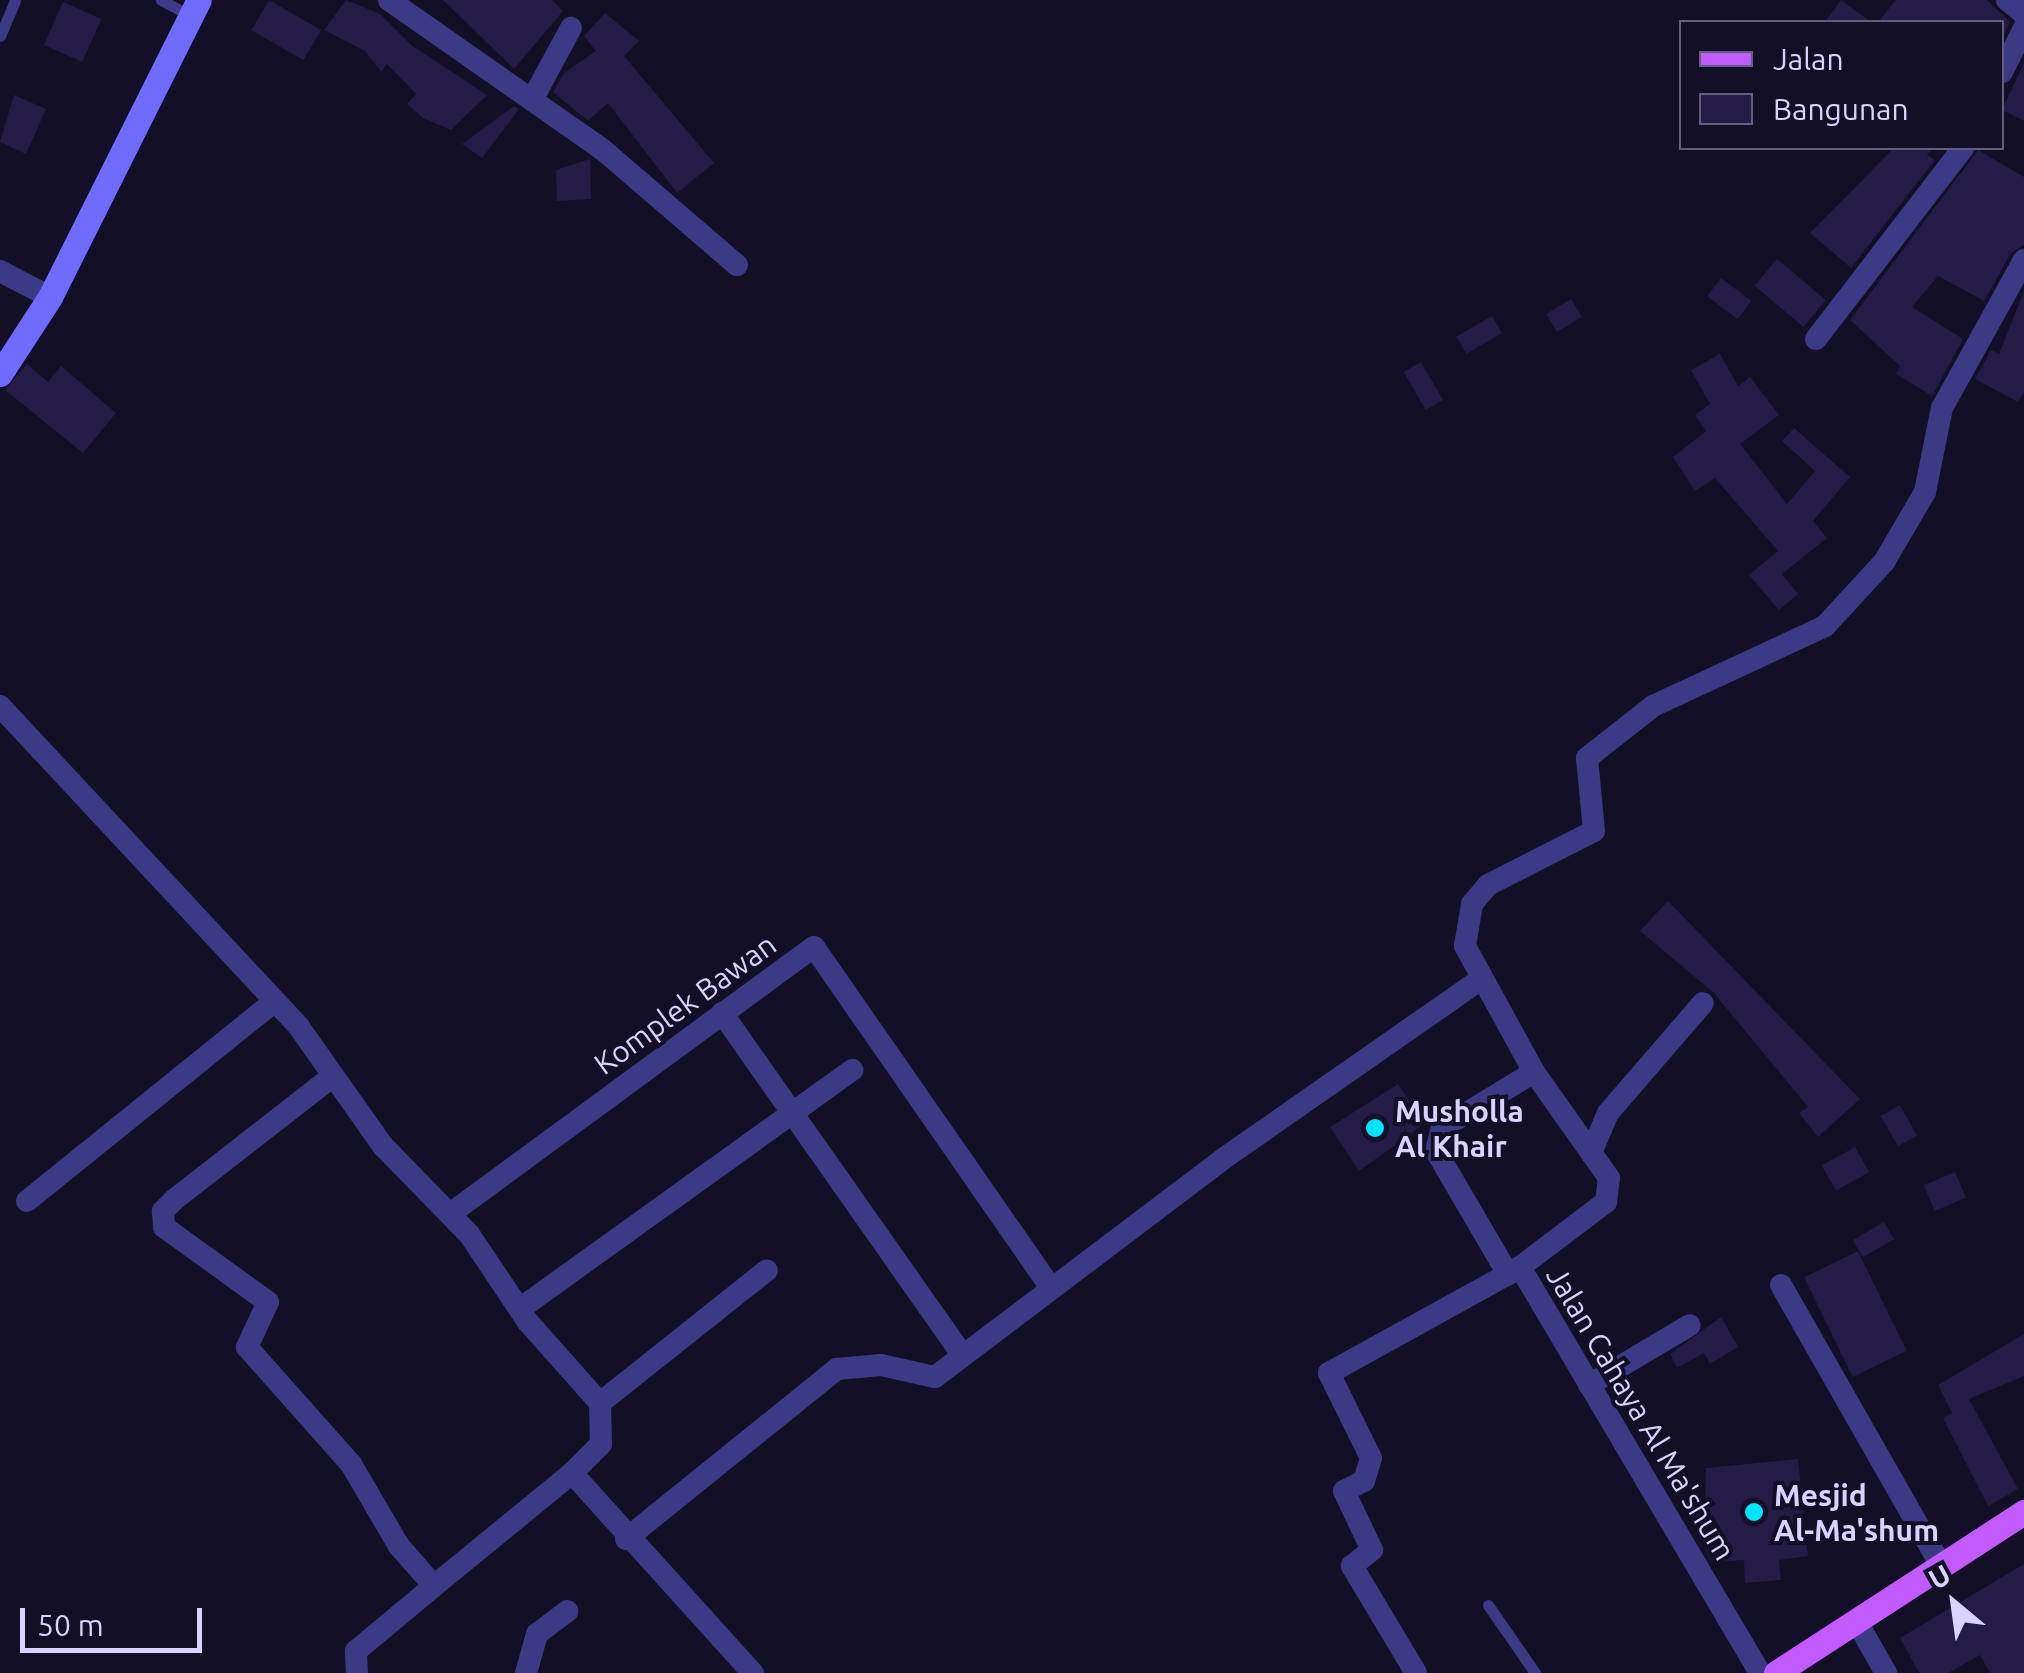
<!DOCTYPE html>
<style>
body{margin:0}
#map{position:relative;width:2024px;height:1673px;overflow:hidden;background:#130f26;font-family:Ubuntu,sans-serif}
div>[style]{position:absolute}
.building>*{inset:0;background:#241b47;transform-origin:0 0}
.lane>*{height:11px;margin:-5.5px;padding:0 5.5px;transform-origin:5.5px;border-radius:5.5px;background:#3d3a85}
.street>*{height:22px;margin:-11px;padding:0 11px;transform-origin:11px;border-radius:11px;background:#3d3a85}
.secondary>*{height:25px;margin:-12.5px;padding:0 12.5px;transform-origin:12.5px;border-radius:12.5px;background:#6f6bff}
.primary>*{height:25px;margin:-12.5px;padding:0 12.5px;transform-origin:12.5px;border-radius:12.5px;background:#c25bff}
.dots>*{width:28px;height:28px;translate:-50% -50%;box-sizing:border-box;border:5px solid #130f26;border-radius:50%}
span{translate:-50% -50%;white-space:nowrap;text-align:center;line-height:1.15;-webkit-text-stroke:8px #130f26;paint-order:stroke}
.street-label{font-size:30px;color:#d9d4ff}
.poi-label{font-size:30px;color:#d9d4ff;font-weight:700}
.left{translate:0 -50%;text-align:left}
.legend{position:absolute;left:1679px;top:20px;width:325px;height:130px;box-sizing:border-box;background:#130f26;border:2px solid #625e7d;margin:0;padding:12px 18px;list-style:none;font-size:30px;color:#d9d4ff}
.legend li{display:flex;align-items:center;gap:20px;height:50px}
.legend b{width:50px;border:2px solid #625e7d}
.north{position:absolute;left:1904px;top:1553px;width:100px;height:100px;-webkit-text-stroke:8px #130f26;paint-order:stroke;rotate:331deg;font-size:28px;font-weight:700;line-height:40px;text-align:center;color:#d9d4ff}
.north::after{content:'';display:block;margin:auto;width:35px;height:45px;background:#d9d4ff;clip-path:polygon(50% 0,100% 100%,50% 72%,0 100%)}
.scale{position:absolute;left:20px;top:1608px;width:182px;height:45px;box-sizing:border-box;border:5px solid #d9d4ff;border-top:0;padding-left:12px;font-size:30px;line-height:35px;white-space:nowrap;color:#d9d4ff;-webkit-text-stroke:8px #130f26;paint-order:stroke}
</style>
<div id="map">
<div class="building">
<i style="left:269px;top:0;width:60px;height:35px;rotate:30deg"></i>
<i style="clip-path:polygon(346px 0,380px 14px,411px 45px,487px 95px,451px 130px,423px 118px,407px 104px,416px 94px,387px 64px,381px 72px,365px 51px,324px 30px)"></i>
<i style="clip-path:polygon(443px 0,552px 0,563px 11px,514px 69px)"></i>
<i style="clip-path:polygon(1841px 0,1871px 22px,1825px 22px)"></i>
<i style="clip-path:polygon(1896px 0,1987px 0,2010px 22px,2002px 39px,2002px 22px,1878px 22px)"></i>
<i style="left:63px;top:2px;width:42px;height:47px;rotate:24deg"></i>
<i style="clip-path:polygon(605px 13px,639px 41px,624px 56px,714px 163px,677px 193px,608px 103px,588px 121px,553px 92px,564px 73px,596px 51px,584px 36px)"></i>
<i style="clip-path:polygon(2024px 63px,2024px 121px,2002px 110px)"></i>
<i style="clip-path:polygon(14px 95px,46px 109px,26px 154px,0 142px)"></i>
<i style="clip-path:polygon(514px 106px,519px 109px,482px 158px,462px 144px)"></i>
<i style="clip-path:polygon(1894px 148px,1932px 148px,1927px 155px,1935px 160px,1851px 268px,1810px 233px)"></i>
<i style="clip-path:polygon(1978px 150px,2024px 177px,2024px 245px,2011px 253px,1984px 301px,1938px 276px,1912px 307px,1963px 339px,1932px 396px,1896px 374px,1900px 366px,1850px 320px)"></i>
<i style="clip-path:polygon(590px 159px,591px 199px,557px 201px,556px 170px)"></i>
<i style="left:1777px;top:259px;width:64px;height:35px;rotate:40deg"></i>
<i style="left:1721px;top:278px;width:38px;height:23px;rotate:37deg"></i>
<i style="clip-path:polygon(2024px 291px,2024px 392px,2018px 402px,1975px 379px,1991px 350px,1999px 354px)"></i>
<i style="left:1571px;top:299px;width:21px;height:29px;rotate:59deg"></i>
<i style="left:1492px;top:316px;width:20px;height:41px;rotate:60deg"></i>
<i style="clip-path:polygon(1720px 354px,1738px 386px,1750px 377px,1779px 415px,1740px 444px,1787px 504px,1815px 471px,1782px 441px,1794px 428px,1850px 477px,1813px 521px,1827px 538px,1782px 574px,1798px 594px,1779px 610px,1749px 575px,1778px 551px,1715px 478px,1695px 491px,1673px 457px,1706px 431px,1695px 415px,1710px 404px,1691px 370px)"></i>
<i style="left:1421px;top:362px;width:44px;height:20px;rotate:60deg"></i>
<i style="clip-path:polygon(27px 364px,48px 382px,61px 366px,116px 413px,83px 453px,5px 390px)"></i>
<i style="clip-path:polygon(1668px 901px,1860px 1099px,1818px 1137px,1799px 1113px,1808px 1107px,1713px 992px,1640px 931px)"></i>
<i style="clip-path:polygon(1398px 1084px,1422px 1120px,1419px 1128px,1359px 1171px,1330px 1127px)"></i>
<i style="left:1900px;top:1105px;width:35px;height:22px;rotate:61deg"></i>
<i style="left:1855px;top:1147px;width:29px;height:38px;rotate:61deg"></i>
<i style="left:1955px;top:1172px;width:28px;height:34px;rotate:67deg"></i>
<i style="left:1884px;top:1222px;width:20px;height:36px;rotate:60deg"></i>
<i style="left:1858px;top:1251px;width:111px;height:60px;rotate:64deg"></i>
<i style="clip-path:polygon(1721px 1317px,1738px 1347px,1710px 1364px,1704px 1353px,1677px 1368px,1670px 1354px)"></i>
<i style="clip-path:polygon(2024px 1334px,2024px 1376px,1969px 1399px,2018px 1489px,1988px 1506px,1943px 1418px,1952px 1413px,1938px 1385px)"></i>
<i style="clip-path:polygon(1798px 1459px,1808px 1556px,1779px 1560px,1781px 1580px,1745px 1583px,1744px 1560px,1712px 1562px,1704px 1549px,1706px 1468px)"></i>
<i style="clip-path:polygon(2024px 1564px,2024px 1673px,1990px 1673px,1980px 1655px,1948px 1673px,1919px 1673px,1900px 1638px)"></i>
</div>
<div class="lane">
<i style="left:161px;top:0;width:34px;rotate:28deg"></i>
<i style="left:0;top:36px;width:39px;rotate:-67deg"></i>
<i style="left:1488px;top:1605px;width:83px;rotate:55.3deg"></i>
</div>
<div class="street">
<i style="left:389px;top:0;width:260px;rotate:35deg"></i>
<i style="left:602px;top:149px;width:178px;rotate:40.7deg"></i>
<i style="left:2007px;top:0;width:22px;rotate:39deg"></i>
<i style="left:2002px;top:72px;width:49px;rotate:-63.4deg"></i>
<i style="left:532px;top:100px;width:82px;rotate:-61.6deg"></i>
<i style="left:0;top:271px;width:56px;rotate:27.5deg"></i>
<i style="left:1816px;top:339px;width:241px;rotate:-52.4deg"></i>
<i style="left:0;top:706px;width:439px;rotate:47deg"></i>
<i style="left:299px;top:1027px;width:146px;rotate:54.8deg"></i>
<i style="left:383px;top:1146px;width:123px;rotate:45.7deg"></i>
<i style="left:469px;top:1234px;width:106px;rotate:56.2deg"></i>
<i style="left:528px;top:1322px;width:108px;rotate:48.4deg"></i>
<i style="left:600px;top:1403px;width:41px;rotate:88.6deg"></i>
<i style="left:601px;top:1444px;width:41px;rotate:135deg"></i>
<i style="left:572px;top:1473px;width:270px;rotate:47.9deg"></i>
<i style="left:722px;top:1013px;width:417px;rotate:54.9deg"></i>
<i style="left:1534px;top:1072px;width:144px;rotate:-118.7deg"></i>
<i style="left:1465px;top:946px;width:43px;rotate:-80.5deg"></i>
<i style="left:1472px;top:904px;width:25px;rotate:-50deg"></i>
<i style="left:1488px;top:885px;width:119px;rotate:-27deg"></i>
<i style="left:1594px;top:831px;width:73px;rotate:-95.5deg"></i>
<i style="left:1587px;top:758px;width:84px;rotate:-38.2deg"></i>
<i style="left:1653px;top:706px;width:190px;rotate:-24.9deg"></i>
<i style="left:1825px;top:626px;width:87px;rotate:-47.3deg"></i>
<i style="left:1884px;top:562px;width:81px;rotate:-59.6deg"></i>
<i style="left:1925px;top:492px;width:86px;rotate:-78.6deg"></i>
<i style="left:1942px;top:408px;width:169px;rotate:-61deg"></i>
<i style="left:333px;top:1076px;width:202px;rotate:142.1deg"></i>
<i style="left:174px;top:1200px;width:16px;rotate:135deg"></i>
<i style="left:163px;top:1211px;width:16px;rotate:86deg"></i>
<i style="left:164px;top:1227px;width:128px;rotate:35.8deg"></i>
<i style="left:268px;top:1302px;width:50px;rotate:115deg"></i>
<i style="left:247px;top:1347px;width:157px;rotate:48.4deg"></i>
<i style="left:351px;top:1464px;width:95px;rotate:59.7deg"></i>
<i style="left:399px;top:1546px;width:53px;rotate:48.8deg"></i>
<i style="left:434px;top:1586px;width:178px;rotate:-39.3deg"></i>
<i style="left:1591px;top:1153px;width:43px;rotate:-67deg"></i>
<i style="left:1608px;top:1113px;width:145px;rotate:-49.2deg"></i>
<i style="left:27px;top:1201px;width:317px;rotate:-38.9deg"></i>
<i style="left:450px;top:1214px;width:451px;rotate:-36.3deg"></i>
<i style="left:814px;top:947px;width:415px;rotate:55.2deg"></i>
<i style="left:1520px;top:1267px;width:472px;rotate:59.4deg"></i>
<i style="left:1781px;top:1285px;width:327px;rotate:60.3deg"></i>
<i style="left:521px;top:1308px;width:408px;rotate:-35.7deg"></i>
<i style="left:1589px;top:1385px;width:117px;rotate:-30.7deg"></i>
<i style="left:600px;top:1403px;width:213px;rotate:-38.5deg"></i>
<i style="left:626px;top:1539px;width:271px;rotate:-38.9deg"></i>
<i style="left:837px;top:1369px;width:44px;rotate:-5.2deg"></i>
<i style="left:881px;top:1365px;width:55px;rotate:12.5deg"></i>
<i style="left:935px;top:1377px;width:361px;rotate:-37.1deg"></i>
<i style="left:1223px;top:1159px;width:315px;rotate:-34.9deg"></i>
<i style="left:1857px;top:1622px;width:59px;rotate:60.4deg"></i>
<i style="left:357px;top:1673px;width:22px;rotate:-93deg"></i>
<i style="left:356px;top:1651px;width:102px;rotate:-39.8deg"></i>
<i style="left:526px;top:1673px;width:41px;rotate:-74.2deg"></i>
<i style="left:537px;top:1634px;width:38px;rotate:-37deg"></i>
<i style="left:1416px;top:1673px;width:125px;rotate:-120.9deg"></i>
<i style="left:1352px;top:1566px;width:26px;rotate:-39deg"></i>
<i style="left:1372px;top:1550px;width:65px;rotate:-115.4deg"></i>
<i style="left:1344px;top:1491px;width:22px;rotate:-27deg"></i>
<i style="left:1364px;top:1481px;width:24px;rotate:-73deg"></i>
<i style="left:1371px;top:1458px;width:95px;rotate:-116.3deg"></i>
<i style="left:1329px;top:1373px;width:205px;rotate:-28.9deg"></i>
<i style="left:1508px;top:1274px;width:14px;rotate:-30deg"></i>
<i style="left:1520px;top:1267px;width:108px;rotate:-37.1deg"></i>
<i style="left:1606px;top:1202px;width:24px;rotate:-83deg"></i>
<i style="left:1609px;top:1178px;width:130px;rotate:-125.3deg"></i>
<i style="left:1534px;top:1072px;width:108px;rotate:148.7deg"></i>
<i style="left:1442px;top:1128px;width:24px;rotate:105deg"></i>
<i style="left:1436px;top:1151px;width:143px;rotate:59.7deg"></i>
</div>
<div class="secondary">
<i style="left:0;top:374px;width:92px;rotate:-57deg"></i>
<i style="left:50px;top:297px;width:332px;rotate:-63.4deg"></i>
</div>
<div class="primary">
<i style="left:1776px;top:1673px;width:296px;rotate:-33deg"></i>
</div>
<div class="dots">
<i style="left:1375px;top:1128px;background:#00e5ff"></i>
<i style="left:1754px;top:1512px;background:#00e5ff"></i>
</div>
<div class="street-label">
<span style="left:685px;top:1004px;rotate:-36deg">Komplek Bawan</span>
<span style="left:1641px;top:1413px;rotate:59deg">Jalan Cahaya Al Ma'shum</span>
</div>
<div class="poi-label">
<span class="left" style="left:1395px;top:1128px">Musholla<br>Al Khair</span>
<span class="left" style="left:1774px;top:1512px">Mesjid<br>Al-Ma'shum</span>
</div>
<ul class="legend">
<li><b style="height:12px;background:#c25bff"></b>Jalan</li>
<li><b style="height:28px;background:#241b47"></b>Bangunan</li>
</ul>
<div class="north">U</div>
<div class="scale">50 m</div>
</div>
